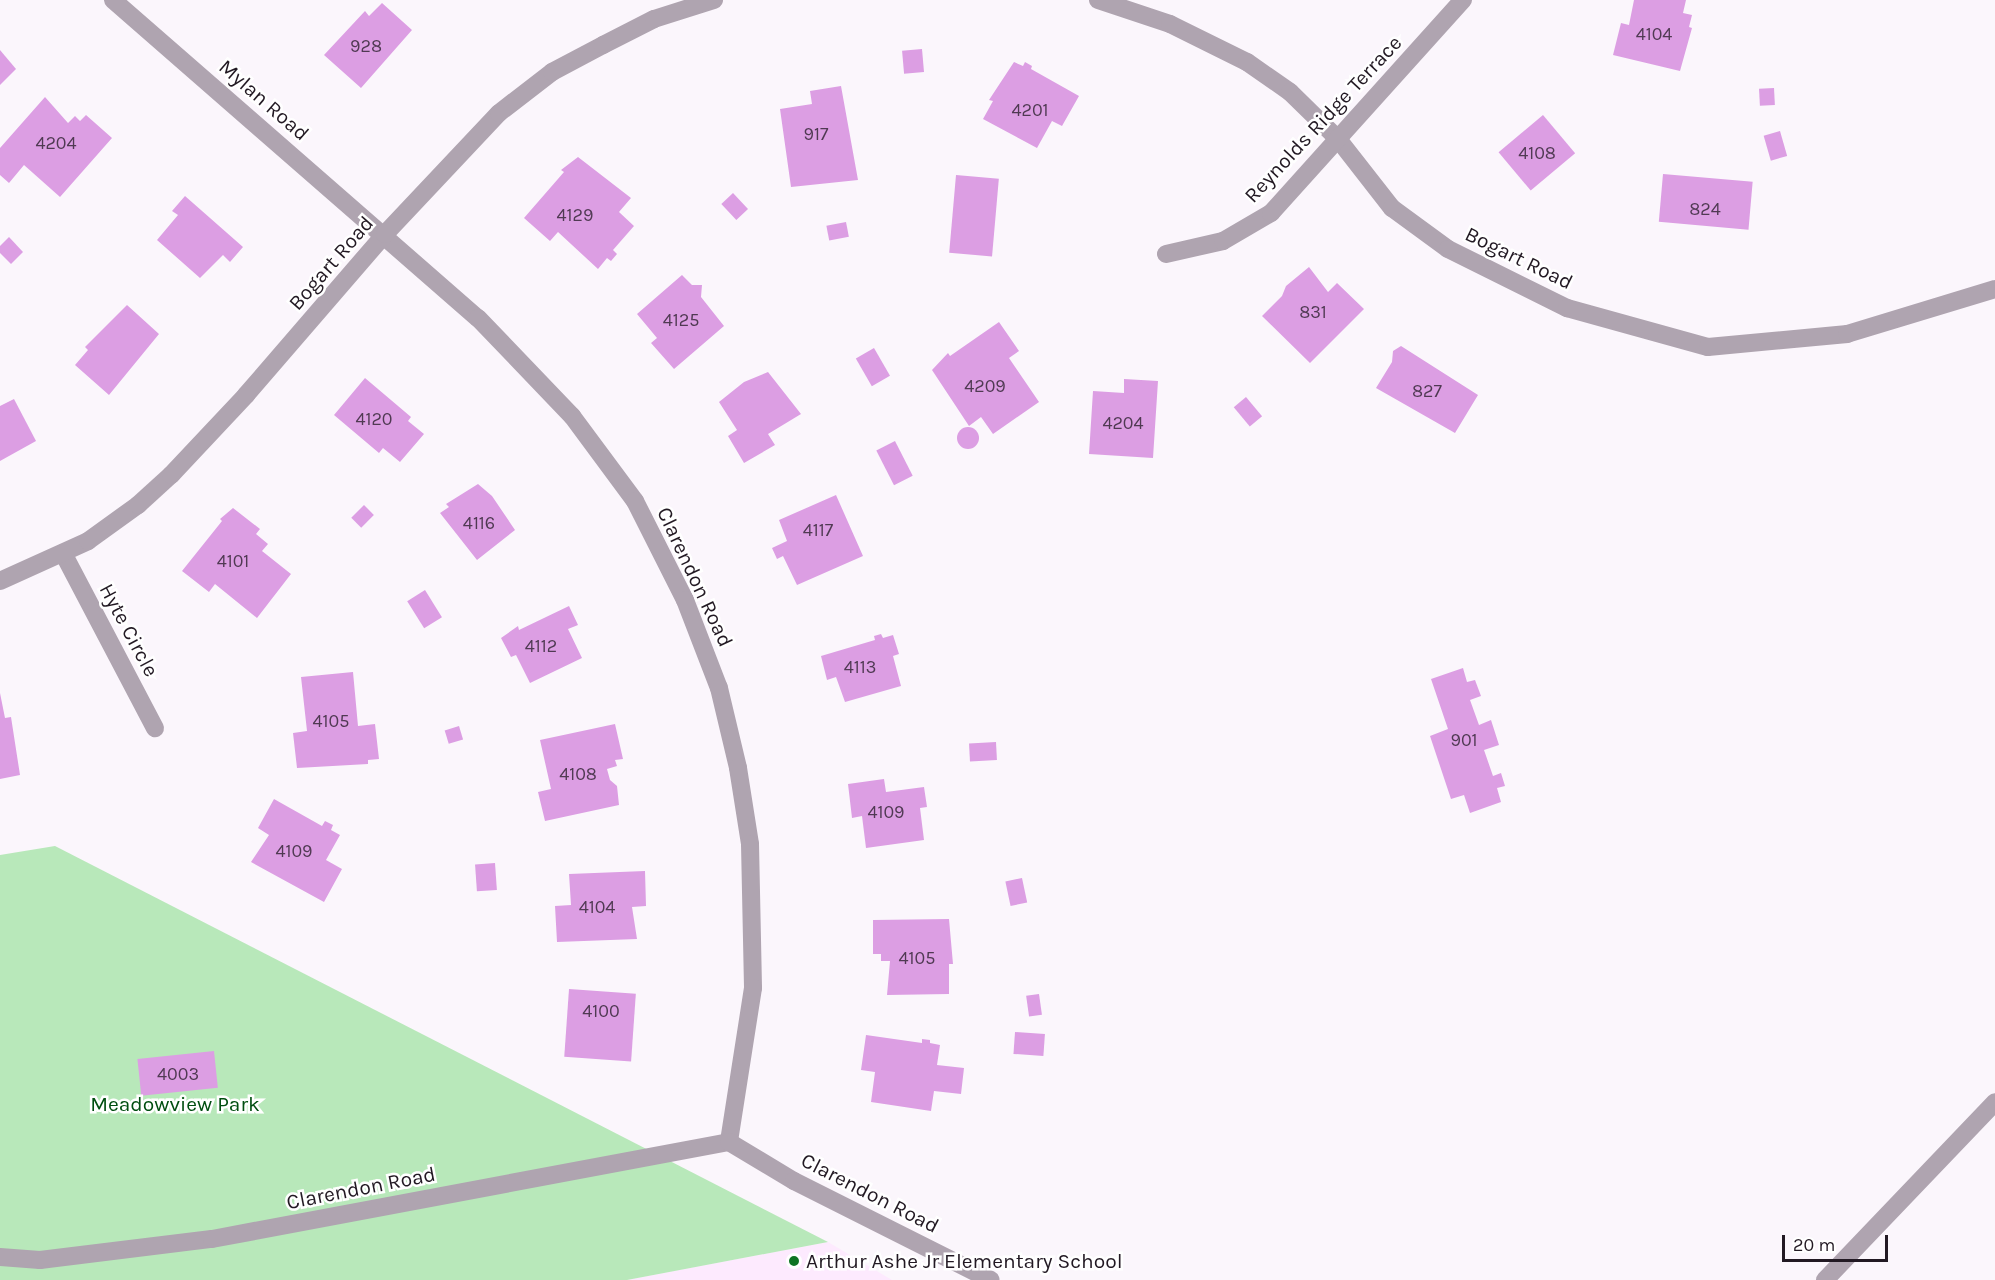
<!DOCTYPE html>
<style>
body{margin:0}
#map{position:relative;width:1995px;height:1280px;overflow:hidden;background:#fbf6fc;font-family:Karla,sans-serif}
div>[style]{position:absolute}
.built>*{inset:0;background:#fdeafe}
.green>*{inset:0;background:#b8e8ba}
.building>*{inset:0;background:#dc9ee3;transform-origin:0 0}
.round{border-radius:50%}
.minor>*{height:18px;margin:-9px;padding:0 9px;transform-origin:9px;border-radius:9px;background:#afa4b0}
.dots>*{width:16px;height:16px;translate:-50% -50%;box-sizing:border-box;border:3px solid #fff;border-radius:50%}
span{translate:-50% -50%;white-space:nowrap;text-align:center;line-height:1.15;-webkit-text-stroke:5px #fff;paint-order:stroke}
.number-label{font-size:18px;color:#503a53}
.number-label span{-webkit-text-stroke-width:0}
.street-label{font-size:21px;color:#221923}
.park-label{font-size:21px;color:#004e10}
.poi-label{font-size:21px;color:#221923}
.left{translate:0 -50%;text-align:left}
.scale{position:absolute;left:1782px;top:1235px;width:106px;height:27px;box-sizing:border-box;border:3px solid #221923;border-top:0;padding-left:8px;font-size:18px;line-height:21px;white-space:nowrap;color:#221923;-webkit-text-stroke:4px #fff;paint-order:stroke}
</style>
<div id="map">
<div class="built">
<i style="clip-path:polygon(828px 1242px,892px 1280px,627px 1280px)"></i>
</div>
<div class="green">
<i style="clip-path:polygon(55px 846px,828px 1242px,627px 1280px,0 1280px,0 855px)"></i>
</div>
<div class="building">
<i style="clip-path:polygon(1634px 0,1686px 0,1683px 13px,1692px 15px,1689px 27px,1692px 28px,1680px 71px,1613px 55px,1621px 23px,1629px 25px)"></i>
<i style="clip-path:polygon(382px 3px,412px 30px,361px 88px,324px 55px,365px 11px,369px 16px)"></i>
<i style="left:922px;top:49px;width:23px;height:20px;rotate:85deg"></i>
<i style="clip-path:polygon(0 50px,16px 69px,0 85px)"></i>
<i style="clip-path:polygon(1014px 62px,1023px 66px,1025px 62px,1032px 66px,1031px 69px,1079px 96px,1062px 126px,1052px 121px,1037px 148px,983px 119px,993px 101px,989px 100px)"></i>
<i style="clip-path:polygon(841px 86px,858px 180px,791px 187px,780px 109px,812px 104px,810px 91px)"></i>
<i style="left:1774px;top:88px;width:17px;height:15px;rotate:87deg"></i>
<i style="clip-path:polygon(45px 97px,68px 123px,75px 116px,80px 121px,86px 115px,112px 138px,60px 197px,24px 165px,9px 183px,0 175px,0 148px)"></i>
<i style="left:1543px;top:115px;width:50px;height:58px;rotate:50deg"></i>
<i style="left:1780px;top:131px;width:26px;height:17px;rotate:74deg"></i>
<i style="clip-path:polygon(578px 157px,631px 198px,619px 212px,634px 226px,613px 250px,617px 254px,611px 261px,607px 258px,598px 269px,558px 232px,550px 241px,524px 218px,564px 172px,561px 170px)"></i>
<i style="left:1663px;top:174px;width:90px;height:48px;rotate:5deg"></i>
<i style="left:956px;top:175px;width:43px;height:78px;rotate:5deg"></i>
<i style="left:733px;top:193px;width:22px;height:16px;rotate:47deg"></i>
<i style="clip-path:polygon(185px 196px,243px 247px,230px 262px,223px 255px,200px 278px,157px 240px,178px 215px,172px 211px)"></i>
<i style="left:846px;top:222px;width:15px;height:20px;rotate:79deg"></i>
<i style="clip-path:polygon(9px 237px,23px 252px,11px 264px,0 253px,0 246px)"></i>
<i style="clip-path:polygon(1309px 267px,1328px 292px,1337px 283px,1364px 309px,1310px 363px,1262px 316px,1282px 296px,1286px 286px)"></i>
<i style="clip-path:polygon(682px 275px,692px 285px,702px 285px,701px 297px,724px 326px,674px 369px,651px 343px,657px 338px,637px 314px)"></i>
<i style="clip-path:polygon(127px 305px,159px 334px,109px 395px,75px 365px,88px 350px,85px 347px)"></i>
<i style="clip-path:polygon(999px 322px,1019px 351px,1009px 358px,1039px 402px,993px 434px,981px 417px,969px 426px,932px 370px,948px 353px,950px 356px)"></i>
<i style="clip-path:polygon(1401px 346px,1478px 395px,1455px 433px,1376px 388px,1392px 362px,1393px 351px)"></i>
<i style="left:874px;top:348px;width:32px;height:21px;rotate:60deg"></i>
<i style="clip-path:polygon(768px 372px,801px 414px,768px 434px,775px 445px,744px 463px,728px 436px,737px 430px,719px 402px,744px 382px)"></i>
<i style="clip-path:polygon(365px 378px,411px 417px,408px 421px,424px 434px,400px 462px,383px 448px,379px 453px,334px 415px)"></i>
<i style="clip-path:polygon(1124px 379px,1158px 381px,1153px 458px,1089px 454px,1093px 391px,1124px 393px)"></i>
<i style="left:1246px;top:397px;width:25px;height:16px;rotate:50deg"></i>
<i style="clip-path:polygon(14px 399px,36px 441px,0 461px,0 406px)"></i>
<i class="round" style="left:957px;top:427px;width:22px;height:22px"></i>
<i style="left:895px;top:441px;width:39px;height:21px;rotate:63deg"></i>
<i style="clip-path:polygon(478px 484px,492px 496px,515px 530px,477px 560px,440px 513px,449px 507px,446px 504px)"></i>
<i style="clip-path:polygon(836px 495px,863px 556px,797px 585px,783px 556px,777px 559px,772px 548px,787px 541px,779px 520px)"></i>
<i style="left:364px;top:505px;width:14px;height:18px;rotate:45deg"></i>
<i style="clip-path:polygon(233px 508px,260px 529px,256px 534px,268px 544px,262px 551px,291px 574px,257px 618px,215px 584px,209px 592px,182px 571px,222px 521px,220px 519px)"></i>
<i style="left:425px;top:590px;width:32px;height:21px;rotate:58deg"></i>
<i style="clip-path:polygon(569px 606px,578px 625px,568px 629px,582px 658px,530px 683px,516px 655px,511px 657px,501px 638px,518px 626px,519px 630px)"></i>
<i style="clip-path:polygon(881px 634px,883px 638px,893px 635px,899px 654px,893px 656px,901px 686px,845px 702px,836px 677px,827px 680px,821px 656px,875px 640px,874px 636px)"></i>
<i style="clip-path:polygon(1463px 668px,1467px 682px,1475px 680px,1481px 696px,1470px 700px,1479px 725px,1491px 720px,1499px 745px,1484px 750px,1493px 776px,1501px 773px,1505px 786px,1497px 788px,1501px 802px,1470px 813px,1464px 795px,1451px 799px,1430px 736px,1448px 729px,1431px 679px)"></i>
<i style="clip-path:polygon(353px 672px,358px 726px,375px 724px,379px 759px,368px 760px,368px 764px,297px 768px,293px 733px,307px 731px,301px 677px)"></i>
<i style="clip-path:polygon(0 693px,5px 718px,11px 717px,20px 775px,0 779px)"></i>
<i style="clip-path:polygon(615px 724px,623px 759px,615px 760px,617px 766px,607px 769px,610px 780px,617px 786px,619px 805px,545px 821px,538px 792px,551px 789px,540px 740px)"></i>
<i style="left:459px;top:726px;width:14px;height:15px;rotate:73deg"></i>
<i style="left:996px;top:742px;width:18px;height:27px;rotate:87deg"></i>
<i style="clip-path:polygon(884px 779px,886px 792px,924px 787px,927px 807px,920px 808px,924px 840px,866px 848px,862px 816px,852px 818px,848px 784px)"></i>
<i style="clip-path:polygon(274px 799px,322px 826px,325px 821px,333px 825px,331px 830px,340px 835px,326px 860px,342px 869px,324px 902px,251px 862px,269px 835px,258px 828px)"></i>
<i style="left:495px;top:863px;width:27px;height:20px;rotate:86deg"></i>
<i style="clip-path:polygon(645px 871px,646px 906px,632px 907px,637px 939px,557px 942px,555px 906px,571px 905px,569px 874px)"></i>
<i style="left:1022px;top:878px;width:25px;height:17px;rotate:78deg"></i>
<i style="clip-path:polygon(949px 919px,953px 964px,949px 964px,949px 994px,887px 995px,890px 961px,881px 961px,881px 954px,873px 954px,873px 920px)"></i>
<i style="left:569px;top:989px;width:67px;height:68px;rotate:4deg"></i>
<i style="left:1039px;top:994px;width:21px;height:13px;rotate:82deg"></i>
<i style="left:1015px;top:1032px;width:30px;height:22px;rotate:4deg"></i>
<i style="clip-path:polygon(866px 1035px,922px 1043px,922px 1039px,930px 1040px,930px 1043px,940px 1045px,937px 1065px,964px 1068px,961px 1094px,934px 1091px,931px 1111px,871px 1102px,875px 1072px,861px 1070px)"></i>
<i style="left:214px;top:1051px;width:37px;height:77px;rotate:84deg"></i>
</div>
<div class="minor">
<i style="left:113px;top:0;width:484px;rotate:41.1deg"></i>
<i style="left:478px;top:318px;width:136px;rotate:46.2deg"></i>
<i style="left:572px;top:416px;width:106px;rotate:53.5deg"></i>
<i style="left:635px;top:501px;width:111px;rotate:63.2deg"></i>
<i style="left:685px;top:600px;width:94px;rotate:68.9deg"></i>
<i style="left:719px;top:688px;width:82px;rotate:76.6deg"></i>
<i style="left:738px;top:768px;width:77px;rotate:81deg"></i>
<i style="left:750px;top:844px;width:144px;rotate:88.8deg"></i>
<i style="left:753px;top:988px;width:156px;rotate:98.9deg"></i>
<i style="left:1098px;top:0;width:76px;rotate:18.4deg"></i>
<i style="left:1170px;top:24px;width:86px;rotate:26.3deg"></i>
<i style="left:1247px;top:62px;width:52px;rotate:34.9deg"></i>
<i style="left:1290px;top:92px;width:67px;rotate:44.4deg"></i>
<i style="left:1338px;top:139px;width:88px;rotate:52deg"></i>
<i style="left:1392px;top:208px;width:69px;rotate:36.2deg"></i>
<i style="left:1448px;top:249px;width:133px;rotate:26.4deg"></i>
<i style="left:1567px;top:308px;width:146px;rotate:15.5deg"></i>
<i style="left:1708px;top:347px;width:140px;rotate:-5.3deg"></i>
<i style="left:1847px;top:334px;width:155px;rotate:-16.9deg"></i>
<i style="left:1166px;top:254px;width:58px;rotate:-12.8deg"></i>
<i style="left:1223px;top:241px;width:56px;rotate:-30.3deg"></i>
<i style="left:1271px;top:213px;width:287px;rotate:-48deg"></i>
<i style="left:63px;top:553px;width:198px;rotate:62.3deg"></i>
<i style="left:0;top:581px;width:97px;rotate:-24.4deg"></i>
<i style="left:88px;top:541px;width:62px;rotate:-35.8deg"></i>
<i style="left:138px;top:505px;width:45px;rotate:-42.3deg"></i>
<i style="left:171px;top:475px;width:110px;rotate:-46.8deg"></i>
<i style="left:246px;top:395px;width:213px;rotate:-49.2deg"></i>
<i style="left:385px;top:234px;width:166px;rotate:-46.7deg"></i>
<i style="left:499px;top:113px;width:67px;rotate:-37.7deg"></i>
<i style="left:552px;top:72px;width:58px;rotate:-27.9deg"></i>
<i style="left:603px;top:45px;width:57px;rotate:-27deg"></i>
<i style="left:654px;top:19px;width:63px;rotate:-17.6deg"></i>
<i style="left:0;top:1257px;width:40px;rotate:4.3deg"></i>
<i style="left:40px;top:1260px;width:173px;rotate:-7deg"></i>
<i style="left:212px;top:1239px;width:526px;rotate:-10.63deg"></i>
<i style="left:729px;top:1142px;width:76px;rotate:31deg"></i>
<i style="left:794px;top:1181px;width:220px;rotate:26.7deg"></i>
<i style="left:1825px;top:1280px;width:246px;rotate:-46.3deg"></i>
</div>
<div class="dots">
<i style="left:794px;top:1261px;background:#0e7323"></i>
</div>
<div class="number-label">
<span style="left:1654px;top:34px">4104</span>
<span style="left:366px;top:46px">928</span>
<span style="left:1030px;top:110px">4201</span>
<span style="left:816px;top:134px">917</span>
<span style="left:56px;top:143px">4204</span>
<span style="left:1537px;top:153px">4108</span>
<span style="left:1705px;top:209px">824</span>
<span style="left:575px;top:215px">4129</span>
<span style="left:1313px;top:312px">831</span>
<span style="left:681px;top:320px">4125</span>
<span style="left:985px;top:386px">4209</span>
<span style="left:1427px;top:391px">827</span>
<span style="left:374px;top:419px">4120</span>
<span style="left:1123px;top:423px">4204</span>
<span style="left:479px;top:523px">4116</span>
<span style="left:818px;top:530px">4117</span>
<span style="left:233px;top:561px">4101</span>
<span style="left:541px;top:646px">4112</span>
<span style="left:860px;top:667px">4113</span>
<span style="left:331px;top:721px">4105</span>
<span style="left:1464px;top:740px">901</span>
<span style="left:578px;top:774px">4108</span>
<span style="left:886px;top:812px">4109</span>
<span style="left:294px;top:851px">4109</span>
<span style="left:597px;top:907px">4104</span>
<span style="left:917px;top:958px">4105</span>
<span style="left:601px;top:1011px">4100</span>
<span style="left:178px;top:1074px">4003</span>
</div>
<div class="street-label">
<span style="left:264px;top:100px;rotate:41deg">Mylan Road</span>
<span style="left:1323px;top:119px;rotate:-47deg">Reynolds Ridge Terrace</span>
<span style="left:1519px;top:258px;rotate:26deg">Bogart Road</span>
<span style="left:331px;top:263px;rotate:-49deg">Bogart Road</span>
<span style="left:695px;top:577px;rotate:65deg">Clarendon Road</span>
<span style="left:129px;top:630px;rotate:62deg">Hyte Circle</span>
<span style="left:361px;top:1188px;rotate:-11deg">Clarendon Road</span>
<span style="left:870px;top:1193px;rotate:27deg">Clarendon Road</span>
</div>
<div class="park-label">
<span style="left:175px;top:1104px">Meadowview Park</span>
</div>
<div class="poi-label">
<span class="left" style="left:806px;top:1261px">Arthur Ashe Jr Elementary School</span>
</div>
<div class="scale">20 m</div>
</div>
